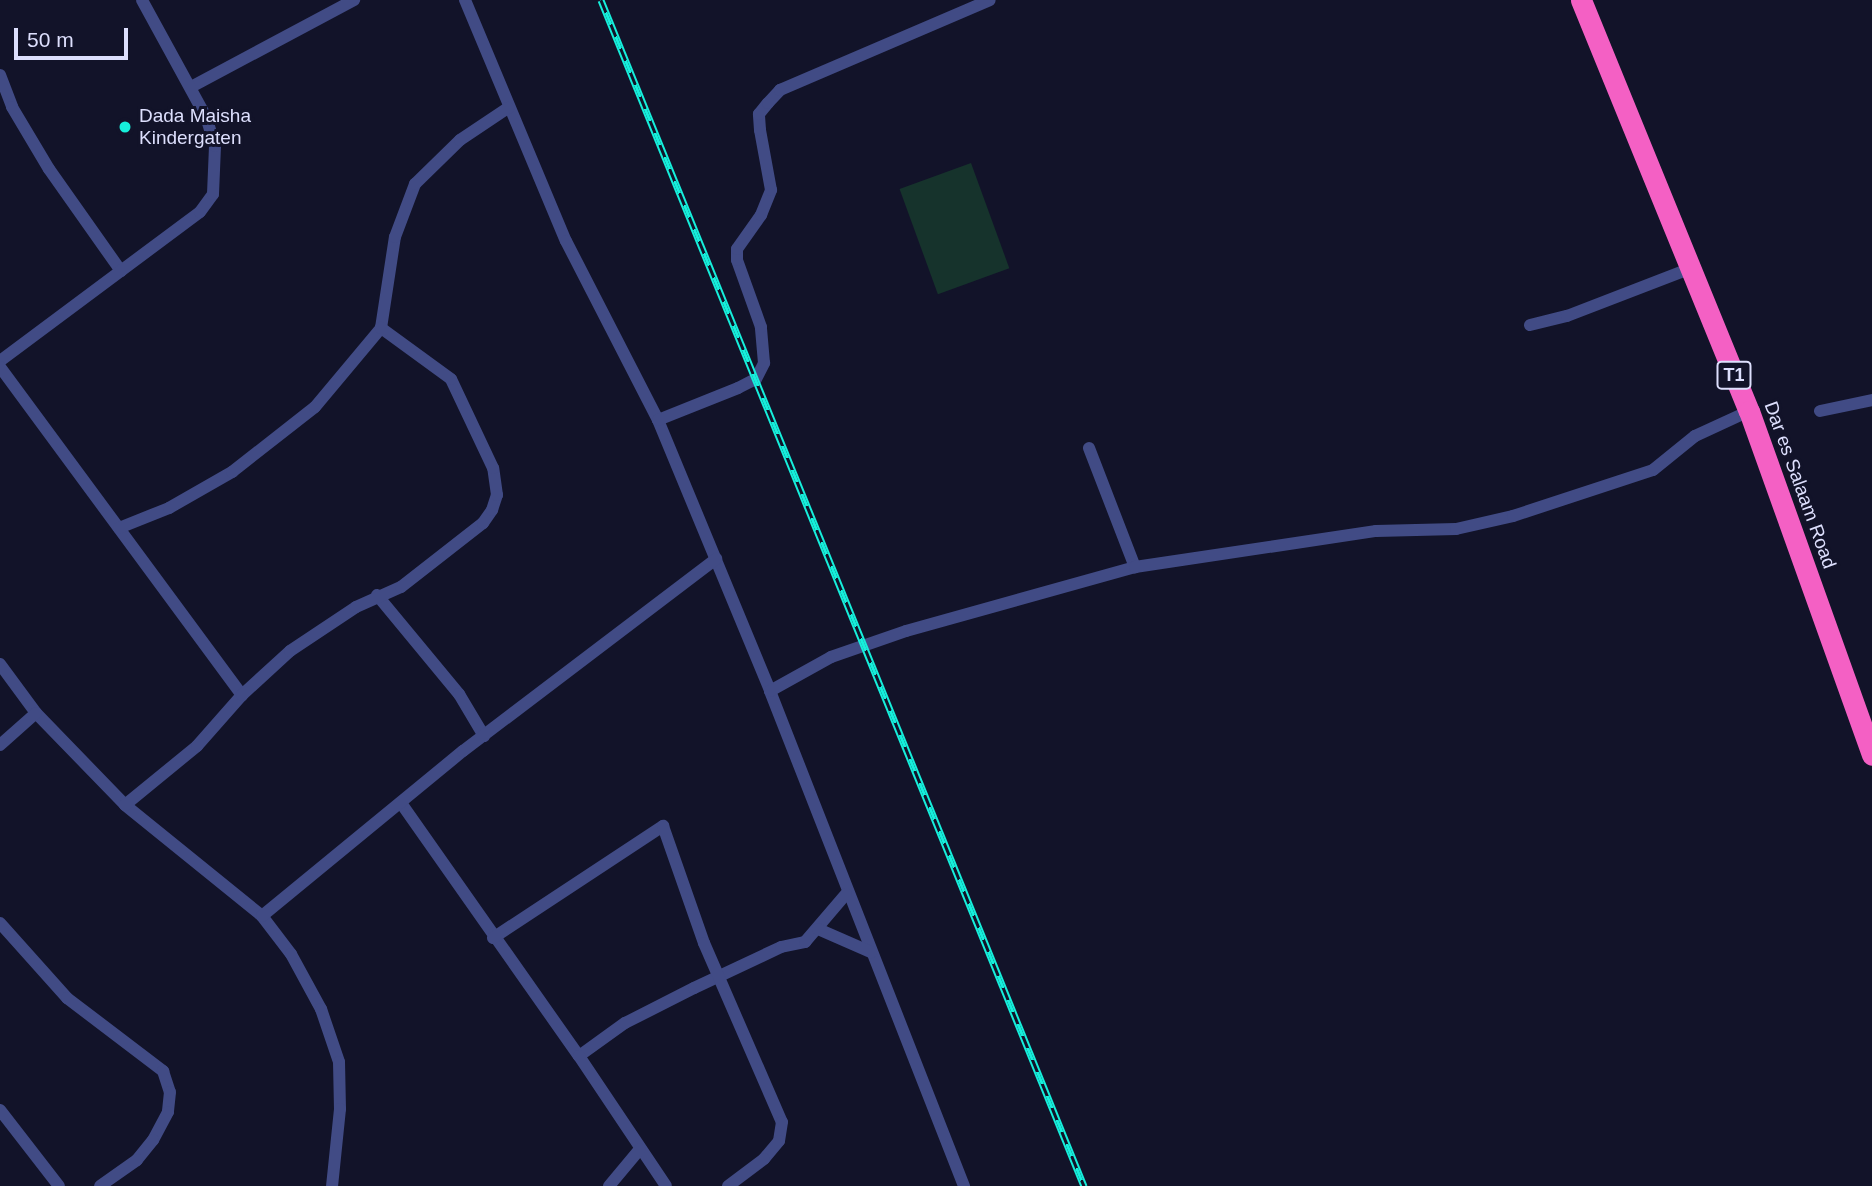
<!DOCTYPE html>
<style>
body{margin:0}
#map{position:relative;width:1872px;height:1186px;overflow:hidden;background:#121329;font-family:Helvetica,sans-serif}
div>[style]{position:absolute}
.green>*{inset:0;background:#16332c;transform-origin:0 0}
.street>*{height:12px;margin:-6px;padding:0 6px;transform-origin:6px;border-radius:6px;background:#414b85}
.highway>*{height:21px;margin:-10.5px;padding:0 10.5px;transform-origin:10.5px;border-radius:10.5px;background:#f460c4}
.rail>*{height:7px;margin-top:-3.5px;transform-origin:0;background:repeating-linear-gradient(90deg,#121329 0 13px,#16efdb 0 26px);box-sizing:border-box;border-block:2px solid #16efdb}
.dots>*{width:19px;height:19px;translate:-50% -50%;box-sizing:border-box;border:4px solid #121329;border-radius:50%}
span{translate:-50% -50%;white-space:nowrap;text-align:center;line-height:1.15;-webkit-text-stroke:6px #121329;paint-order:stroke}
.shield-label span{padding:2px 5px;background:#121329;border:2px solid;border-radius:5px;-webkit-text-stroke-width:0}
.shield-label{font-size:18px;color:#dddffd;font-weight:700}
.poi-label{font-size:19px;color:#dddffd}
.left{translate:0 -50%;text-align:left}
.street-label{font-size:19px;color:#dddffd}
.scale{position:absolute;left:14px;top:28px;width:114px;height:32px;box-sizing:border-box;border:4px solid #dddffd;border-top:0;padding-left:9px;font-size:21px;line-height:24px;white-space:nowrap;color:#dddffd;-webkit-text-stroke:5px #121329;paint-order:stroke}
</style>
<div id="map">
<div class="green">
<i style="left:971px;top:163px;width:112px;height:76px;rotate:70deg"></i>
</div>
<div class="street">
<i style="left:465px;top:0;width:261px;rotate:67.3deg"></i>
<i style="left:566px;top:241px;width:201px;rotate:62.8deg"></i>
<i style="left:658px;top:420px;width:293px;rotate:67.5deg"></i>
<i style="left:770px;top:691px;width:532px;rotate:68.6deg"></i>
<i style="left:0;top:75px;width:34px;rotate:69deg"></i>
<i style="left:12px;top:107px;width:72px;rotate:59.2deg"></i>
<i style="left:49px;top:169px;width:125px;rotate:54.8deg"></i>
<i style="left:191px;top:87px;width:185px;rotate:-28.1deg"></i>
<i style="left:1530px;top:325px;width:38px;rotate:-14deg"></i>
<i style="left:1567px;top:316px;width:131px;rotate:-21.1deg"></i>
<i style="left:0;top:361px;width:249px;rotate:-36.7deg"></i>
<i style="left:200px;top:212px;width:22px;rotate:-54deg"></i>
<i style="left:213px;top:194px;width:48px;rotate:-87.6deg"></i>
<i style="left:215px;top:146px;width:30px;rotate:-107deg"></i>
<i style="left:206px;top:117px;width:133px;rotate:-118.7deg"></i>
<i style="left:0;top:367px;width:408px;rotate:53.6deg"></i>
<i style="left:1820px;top:411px;width:53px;rotate:-11.9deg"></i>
<i style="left:658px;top:420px;width:86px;rotate:-21.8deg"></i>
<i style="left:738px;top:388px;width:20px;rotate:-27deg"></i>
<i style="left:756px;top:379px;width:18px;rotate:-63deg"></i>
<i style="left:764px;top:363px;width:36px;rotate:-95deg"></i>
<i style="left:761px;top:327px;width:71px;rotate:-109.7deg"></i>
<i style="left:737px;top:260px;width:11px;rotate:-90deg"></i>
<i style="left:737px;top:249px;width:42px;rotate:-54.8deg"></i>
<i style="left:761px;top:215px;width:27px;rotate:-68deg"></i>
<i style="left:771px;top:190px;width:61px;rotate:-100.4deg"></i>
<i style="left:760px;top:130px;width:16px;rotate:-94deg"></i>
<i style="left:759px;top:114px;width:14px;rotate:-51deg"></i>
<i style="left:768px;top:103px;width:18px;rotate:-47deg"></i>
<i style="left:780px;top:90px;width:228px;rotate:-23.2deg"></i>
<i style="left:1089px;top:448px;width:128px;rotate:68.9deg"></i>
<i style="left:119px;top:528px;width:54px;rotate:-21.8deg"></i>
<i style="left:169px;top:508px;width:73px;rotate:-29.7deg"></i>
<i style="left:232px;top:472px;width:105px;rotate:-38.1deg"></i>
<i style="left:315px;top:407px;width:103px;rotate:-50.1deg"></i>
<i style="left:381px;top:328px;width:92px;rotate:-81.3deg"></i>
<i style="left:395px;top:237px;width:57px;rotate:-69.3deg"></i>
<i style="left:415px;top:184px;width:63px;rotate:-44.4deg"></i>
<i style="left:460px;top:140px;width:58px;rotate:-33.7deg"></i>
<i style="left:377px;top:595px;width:129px;rotate:50.4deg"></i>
<i style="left:459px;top:694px;width:49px;rotate:59.2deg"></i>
<i style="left:0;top:664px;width:61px;rotate:53.7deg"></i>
<i style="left:36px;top:713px;width:128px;rotate:45.9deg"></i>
<i style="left:125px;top:805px;width:176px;rotate:39deg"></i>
<i style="left:262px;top:916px;width:48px;rotate:52.7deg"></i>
<i style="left:291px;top:954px;width:63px;rotate:61.4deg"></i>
<i style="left:321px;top:1009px;width:56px;rotate:71.2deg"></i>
<i style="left:339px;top:1062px;width:47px;rotate:88.8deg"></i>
<i style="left:340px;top:1109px;width:77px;rotate:95.9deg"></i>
<i style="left:770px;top:691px;width:70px;rotate:-29.1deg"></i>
<i style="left:831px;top:657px;width:79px;rotate:-19.1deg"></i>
<i style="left:906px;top:631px;width:238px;rotate:-15.6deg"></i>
<i style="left:1135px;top:567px;width:244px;rotate:-8.5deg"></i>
<i style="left:1376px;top:531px;width:80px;rotate:-1.4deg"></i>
<i style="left:1456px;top:529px;width:58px;rotate:-12.8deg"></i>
<i style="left:1513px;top:516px;width:147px;rotate:-18.2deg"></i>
<i style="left:1653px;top:470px;width:54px;rotate:-39deg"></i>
<i style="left:1695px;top:436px;width:60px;rotate:-24.8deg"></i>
<i style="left:0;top:745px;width:48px;rotate:-41.6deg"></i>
<i style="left:401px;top:803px;width:309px;rotate:54.9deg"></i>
<i style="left:579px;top:1056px;width:57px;rotate:-35.7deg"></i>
<i style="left:625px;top:1023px;width:77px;rotate:-26.9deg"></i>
<i style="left:694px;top:988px;width:96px;rotate:-25.2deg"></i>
<i style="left:781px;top:947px;width:25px;rotate:-12deg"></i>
<i style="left:805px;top:942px;width:63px;rotate:-49.5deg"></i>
<i style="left:125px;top:805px;width:93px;rotate:-39.3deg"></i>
<i style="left:197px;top:746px;width:68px;rotate:-48.6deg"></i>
<i style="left:242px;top:695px;width:65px;rotate:-42.5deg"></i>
<i style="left:290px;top:651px;width:79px;rotate:-33.7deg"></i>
<i style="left:356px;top:607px;width:49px;rotate:-24deg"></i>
<i style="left:401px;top:587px;width:104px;rotate:-38deg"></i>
<i style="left:483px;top:523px;width:16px;rotate:-55deg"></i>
<i style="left:492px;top:510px;width:16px;rotate:-72deg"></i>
<i style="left:497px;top:495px;width:27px;rotate:-98deg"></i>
<i style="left:493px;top:468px;width:98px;rotate:-115.3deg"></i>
<i style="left:451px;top:379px;width:87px;rotate:-143.9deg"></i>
<i style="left:262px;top:916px;width:260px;rotate:-39.4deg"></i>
<i style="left:463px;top:751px;width:318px;rotate:-37.2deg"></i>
<i style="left:0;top:923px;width:101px;rotate:48.2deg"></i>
<i style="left:67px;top:998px;width:121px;rotate:37.2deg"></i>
<i style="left:163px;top:1071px;width:22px;rotate:72deg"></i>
<i style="left:170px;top:1092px;width:20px;rotate:96deg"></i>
<i style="left:168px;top:1112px;width:32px;rotate:118deg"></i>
<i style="left:153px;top:1140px;width:26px;rotate:129deg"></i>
<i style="left:137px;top:1160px;width:45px;rotate:144.9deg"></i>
<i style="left:818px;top:929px;width:58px;rotate:23.5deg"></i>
<i style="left:493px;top:938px;width:204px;rotate:-33.4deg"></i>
<i style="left:663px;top:826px;width:124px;rotate:70.7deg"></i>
<i style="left:704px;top:943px;width:195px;rotate:66.5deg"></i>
<i style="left:782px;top:1122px;width:19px;rotate:99deg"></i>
<i style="left:779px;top:1141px;width:23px;rotate:130deg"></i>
<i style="left:764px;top:1159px;width:45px;rotate:143.1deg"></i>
<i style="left:579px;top:1056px;width:156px;rotate:56.2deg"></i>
<i style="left:0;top:1110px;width:96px;rotate:52.2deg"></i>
<i style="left:609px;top:1186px;width:48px;rotate:-50deg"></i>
</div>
<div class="highway">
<i style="left:1581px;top:0;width:444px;rotate:67.8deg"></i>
<i style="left:1749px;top:411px;width:365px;rotate:70.3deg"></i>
</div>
<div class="rail">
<i style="left:601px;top:0;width:1281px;rotate:67.84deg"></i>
</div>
<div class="dots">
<i style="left:125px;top:127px;background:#16efdb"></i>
</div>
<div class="shield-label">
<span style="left:1734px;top:375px">T1</span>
</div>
<div class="poi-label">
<span class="left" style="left:139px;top:127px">Dada Maisha<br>Kindergaten</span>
</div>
<div class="street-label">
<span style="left:1800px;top:485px;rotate:70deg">Dar es Salaam Road</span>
</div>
<div class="scale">50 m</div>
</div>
